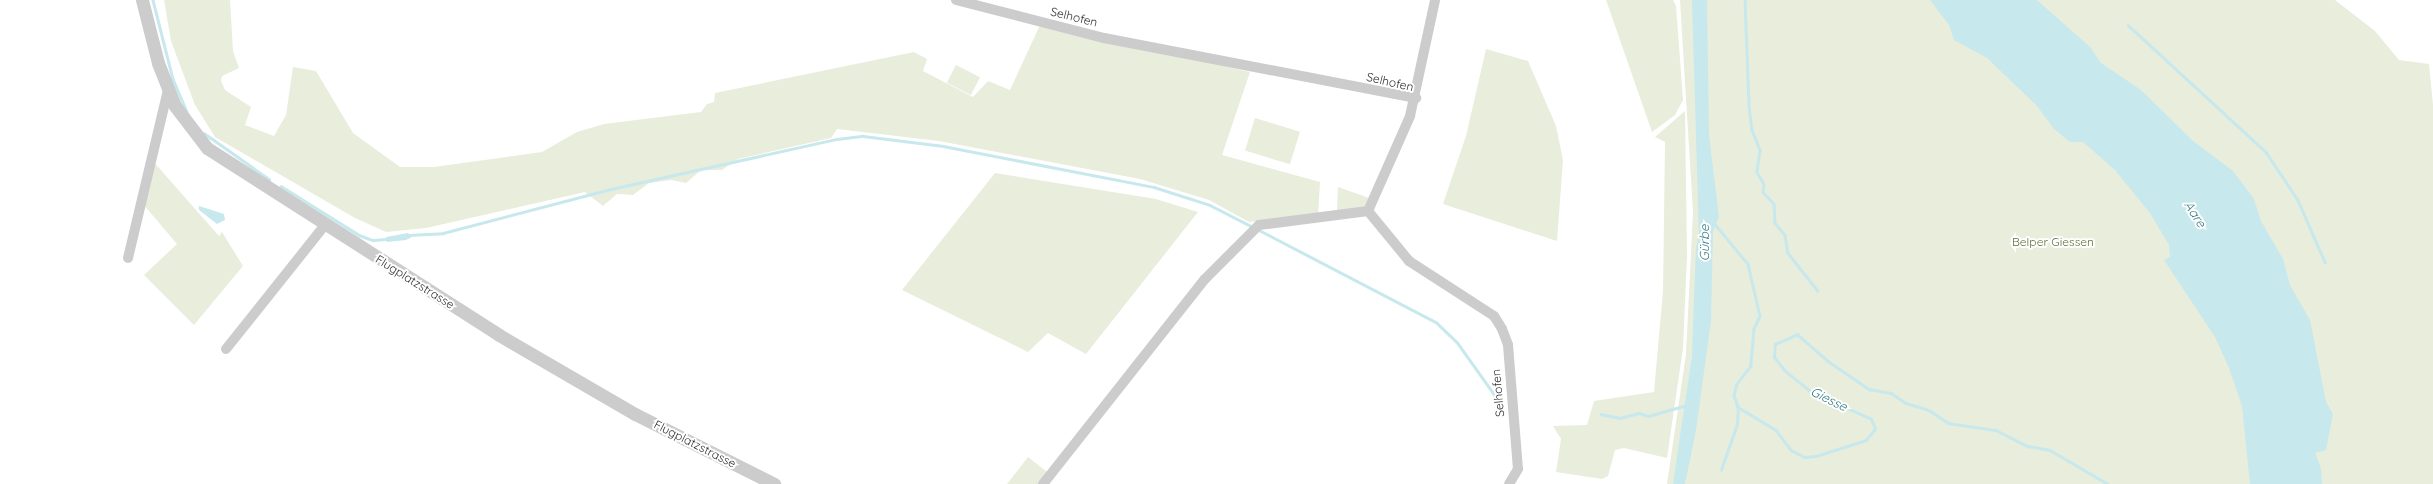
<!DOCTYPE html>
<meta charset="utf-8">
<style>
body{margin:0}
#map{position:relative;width:2433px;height:484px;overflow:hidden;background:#fff;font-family:Quicksand,sans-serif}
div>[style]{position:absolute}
.green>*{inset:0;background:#e9eddc;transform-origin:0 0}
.water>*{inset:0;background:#c7e8ed}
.stream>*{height:2.5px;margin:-1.25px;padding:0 1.25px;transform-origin:1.25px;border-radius:1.25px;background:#c7e8ed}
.minor>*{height:10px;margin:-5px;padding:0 5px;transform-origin:5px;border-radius:5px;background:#ccc}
.tertiary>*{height:13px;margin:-6.5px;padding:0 6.5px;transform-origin:6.5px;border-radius:6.5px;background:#ccc}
span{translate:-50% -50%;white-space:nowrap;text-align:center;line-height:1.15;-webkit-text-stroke:4px #fff;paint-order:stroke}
.street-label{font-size:12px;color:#2f2f2f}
.park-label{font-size:12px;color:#5f6c3a}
.water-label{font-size:13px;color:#357d87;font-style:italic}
</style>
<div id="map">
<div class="green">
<i style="clip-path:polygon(164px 0,230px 0,233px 51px,239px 68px,222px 76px,221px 81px,225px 90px,251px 107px,245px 125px,274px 136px,286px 115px,293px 67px,316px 71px,353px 133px,400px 167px,434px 167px,542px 152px,577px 132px,604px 124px,701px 112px,707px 104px,714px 102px,715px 93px,914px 52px,927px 59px,923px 71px,973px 97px,988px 81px,1010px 90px,1040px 25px,1250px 72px,1222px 155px,1320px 182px,1318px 215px,1249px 222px,1209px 200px,1140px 179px,939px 141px,837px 129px,831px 138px,738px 159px,722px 170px,701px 170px,686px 183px,671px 180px,649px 183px,633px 195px,617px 194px,603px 206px,585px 192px,426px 228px,386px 232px,355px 218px,215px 137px,195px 105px,171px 41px)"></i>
<i style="clip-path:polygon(1606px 0,1673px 0,1676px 6px,1683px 100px,1675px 115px,1652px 132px)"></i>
<i style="clip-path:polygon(1680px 0,2335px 0,2375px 31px,2399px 60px,2429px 64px,2433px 105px,2433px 484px,1685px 484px,1705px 355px,1693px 346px,1676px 471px,1673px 484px,1667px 484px,1686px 354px,1693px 212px)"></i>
<i style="clip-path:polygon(1486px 49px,1528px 61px,1556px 126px,1563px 160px,1557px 241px,1443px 204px,1466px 136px)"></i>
<i style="left:956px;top:65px;width:27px;height:20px;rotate:27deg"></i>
<i style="clip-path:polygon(1685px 111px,1687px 256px,1683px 348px,1667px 458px,1624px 448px,1615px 450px,1608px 476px,1602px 479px,1556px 472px,1561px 439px,1553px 426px,1587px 425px,1594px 401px,1654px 392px,1663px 291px,1665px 142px,1655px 137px)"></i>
<i style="left:1255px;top:118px;width:47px;height:34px;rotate:17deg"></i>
<i style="clip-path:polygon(152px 160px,219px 236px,222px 232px,243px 266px,194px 325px,144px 275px,177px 244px,143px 204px)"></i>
<i style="clip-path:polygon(995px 173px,1156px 199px,1198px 212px,1086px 354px,1048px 333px,1028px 352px,902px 290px)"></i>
<i style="clip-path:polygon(1338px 187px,1369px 198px,1363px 209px,1337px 212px)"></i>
<i style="clip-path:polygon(1028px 457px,1047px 472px,1038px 484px,1007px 484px)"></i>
</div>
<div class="water">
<i style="clip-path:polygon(1692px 0,1707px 0,1709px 135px,1719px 217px,1713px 231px,1711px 321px,1696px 430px,1685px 484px,1673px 484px,1692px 354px,1696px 247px,1699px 237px)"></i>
<i style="clip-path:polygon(1930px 0,2037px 0,2090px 47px,2101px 63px,2141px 90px,2193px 141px,2233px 171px,2254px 199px,2261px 221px,2283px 259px,2290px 285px,2310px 320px,2326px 402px,2333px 414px,2326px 450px,2315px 453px,2321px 468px,2322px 484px,2250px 484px,2242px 406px,2229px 368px,2215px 337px,2164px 260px,2170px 257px,2169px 245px,2150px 213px,2115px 170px,2083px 142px,2070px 142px,2054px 129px,2037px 106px,1987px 58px,1954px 40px,1949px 25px)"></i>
<i style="clip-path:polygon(199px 206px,224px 214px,225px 220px,217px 224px,199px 210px)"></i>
<i style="clip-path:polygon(408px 233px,412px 237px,406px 240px,387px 242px,386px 237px)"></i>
</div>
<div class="stream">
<i style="left:153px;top:0;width:81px;rotate:75.8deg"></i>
<i style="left:173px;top:79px;width:38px;rotate:67deg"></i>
<i style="left:1745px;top:0;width:106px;rotate:87.8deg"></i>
<i style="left:1749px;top:106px;width:24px;rotate:83deg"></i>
<i style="left:1752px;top:130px;width:22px;rotate:68deg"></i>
<i style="left:1760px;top:150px;width:22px;rotate:98deg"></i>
<i style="left:1757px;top:172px;width:14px;rotate:60deg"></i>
<i style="left:1764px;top:184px;width:8px;rotate:97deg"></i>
<i style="left:1763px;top:192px;width:16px;rotate:47deg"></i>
<i style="left:1774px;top:204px;width:19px;rotate:87deg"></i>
<i style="left:1775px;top:223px;width:16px;rotate:50deg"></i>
<i style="left:1785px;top:235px;width:18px;rotate:81deg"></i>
<i style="left:1788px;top:253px;width:48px;rotate:51.7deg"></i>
<i style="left:2128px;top:25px;width:188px;rotate:42.6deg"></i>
<i style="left:2266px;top:152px;width:58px;rotate:56.3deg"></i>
<i style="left:2298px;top:200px;width:68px;rotate:66.5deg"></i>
<i style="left:204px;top:133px;width:80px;rotate:35.3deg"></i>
<i style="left:281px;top:186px;width:92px;rotate:32.1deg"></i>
<i style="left:359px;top:235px;width:15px;rotate:20deg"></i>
<i style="left:373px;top:240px;width:16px;rotate:-4deg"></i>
<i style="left:1714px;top:223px;width:53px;rotate:50.3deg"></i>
<i style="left:1748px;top:264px;width:53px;rotate:77deg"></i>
<i style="left:1760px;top:316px;width:14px;rotate:115deg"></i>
<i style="left:1754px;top:329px;width:37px;rotate:95deg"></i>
<i style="left:1751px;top:366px;width:23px;rotate:128deg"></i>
<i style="left:1737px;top:384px;width:11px;rotate:105deg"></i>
<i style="left:1734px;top:395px;width:13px;rotate:72deg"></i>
<i style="left:1738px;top:407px;width:44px;rotate:31.2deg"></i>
<i style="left:1776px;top:430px;width:25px;rotate:53deg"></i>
<i style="left:1791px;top:450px;width:16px;rotate:27deg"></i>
<i style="left:1805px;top:457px;width:11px;rotate:-5deg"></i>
<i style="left:1816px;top:456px;width:52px;rotate:-17.7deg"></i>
<i style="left:1866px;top:440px;width:14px;rotate:-51deg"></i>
<i style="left:1875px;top:429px;width:11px;rotate:-112deg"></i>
<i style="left:1871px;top:419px;width:64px;rotate:-156.2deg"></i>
<i style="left:1812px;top:393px;width:36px;rotate:-141deg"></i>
<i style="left:1784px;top:370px;width:16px;rotate:-128deg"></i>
<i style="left:1774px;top:357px;width:13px;rotate:-86deg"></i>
<i style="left:1775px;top:344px;width:24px;rotate:-24deg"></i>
<i style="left:1797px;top:334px;width:41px;rotate:41.1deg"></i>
<i style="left:1828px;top:361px;width:50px;rotate:34.3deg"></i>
<i style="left:1869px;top:389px;width:22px;rotate:10deg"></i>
<i style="left:1891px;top:393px;width:18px;rotate:34deg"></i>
<i style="left:1906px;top:403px;width:24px;rotate:17deg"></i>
<i style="left:1929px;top:410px;width:23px;rotate:34deg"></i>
<i style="left:1948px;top:423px;width:49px;rotate:8.3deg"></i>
<i style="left:1996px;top:430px;width:36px;rotate:27deg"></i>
<i style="left:2028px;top:446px;width:22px;rotate:10deg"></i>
<i style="left:2050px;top:450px;width:67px;rotate:30.4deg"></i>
<i style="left:1259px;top:230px;width:199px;rotate:27.5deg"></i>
<i style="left:1436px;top:322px;width:29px;rotate:44deg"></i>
<i style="left:1457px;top:342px;width:72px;rotate:54.6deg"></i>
<i style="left:408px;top:235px;width:35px;rotate:-3deg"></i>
<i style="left:443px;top:233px;width:174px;rotate:-14.7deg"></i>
<i style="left:611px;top:189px;width:231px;rotate:-12.5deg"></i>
<i style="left:837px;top:139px;width:26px;rotate:-7deg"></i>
<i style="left:863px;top:136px;width:81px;rotate:7.1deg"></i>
<i style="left:943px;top:146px;width:215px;rotate:11deg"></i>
<i style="left:1154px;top:187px;width:59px;rotate:17.8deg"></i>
<i style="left:1210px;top:205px;width:48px;rotate:27.1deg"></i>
<i style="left:1601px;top:414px;width:19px;rotate:12deg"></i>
<i style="left:1620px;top:418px;width:20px;rotate:-15deg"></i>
<i style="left:1639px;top:413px;width:9px;rotate:18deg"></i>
<i style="left:1648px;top:416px;width:41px;rotate:-15.8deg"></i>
<i style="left:1721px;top:470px;width:49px;rotate:-70.8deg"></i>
<i style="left:1737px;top:424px;width:17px;rotate:-87deg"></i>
</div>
<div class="minor">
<i style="left:956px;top:0;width:153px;rotate:14.4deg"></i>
<i style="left:1104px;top:38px;width:318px;rotate:10.9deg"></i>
<i style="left:1368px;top:211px;width:65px;rotate:50.6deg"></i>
<i style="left:1409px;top:261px;width:101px;rotate:32.9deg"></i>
<i style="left:1494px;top:316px;width:15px;rotate:58deg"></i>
<i style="left:1502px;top:329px;width:17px;rotate:69deg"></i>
<i style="left:1508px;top:345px;width:124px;rotate:85.4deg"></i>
<i style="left:1518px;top:469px;width:17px;rotate:121deg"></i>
<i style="left:1368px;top:211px;width:104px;rotate:-66.1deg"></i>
<i style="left:1410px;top:116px;width:119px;rotate:-77.8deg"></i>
<i style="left:128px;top:258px;width:173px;rotate:-76.6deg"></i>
<i style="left:226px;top:349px;width:159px;rotate:-51.4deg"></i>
<i style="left:1043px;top:484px;width:261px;rotate:-51.7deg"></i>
<i style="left:1205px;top:279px;width:76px;rotate:-45deg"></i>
<i style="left:1259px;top:225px;width:110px;rotate:-7.3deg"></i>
</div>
<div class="tertiary">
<i style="left:142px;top:0;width:65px;rotate:75.7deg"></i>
<i style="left:158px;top:63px;width:46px;rotate:68.4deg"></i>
<i style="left:175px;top:106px;width:53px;rotate:52.7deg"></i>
<i style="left:207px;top:148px;width:347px;rotate:32.6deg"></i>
<i style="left:499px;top:335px;width:157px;rotate:30.2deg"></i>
<i style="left:635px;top:414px;width:156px;rotate:26.7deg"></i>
</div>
<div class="street-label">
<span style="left:1074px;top:17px;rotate:14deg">Selhofen</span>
<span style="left:1390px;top:82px;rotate:13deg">Selhofen</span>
<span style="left:415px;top:282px;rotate:32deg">Flugplatzstrasse</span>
<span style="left:1498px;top:393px;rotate:-95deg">Selhofen</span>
<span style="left:695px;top:444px;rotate:27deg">Flugplatzstrasse</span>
</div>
<div class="park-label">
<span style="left:2053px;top:242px">Belper Giessen</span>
</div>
<div class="water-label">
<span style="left:2195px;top:214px;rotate:57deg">Aare</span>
<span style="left:1704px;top:243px;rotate:-90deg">Gürbe</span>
<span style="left:1829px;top:399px;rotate:26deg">Giesse</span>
</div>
</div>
